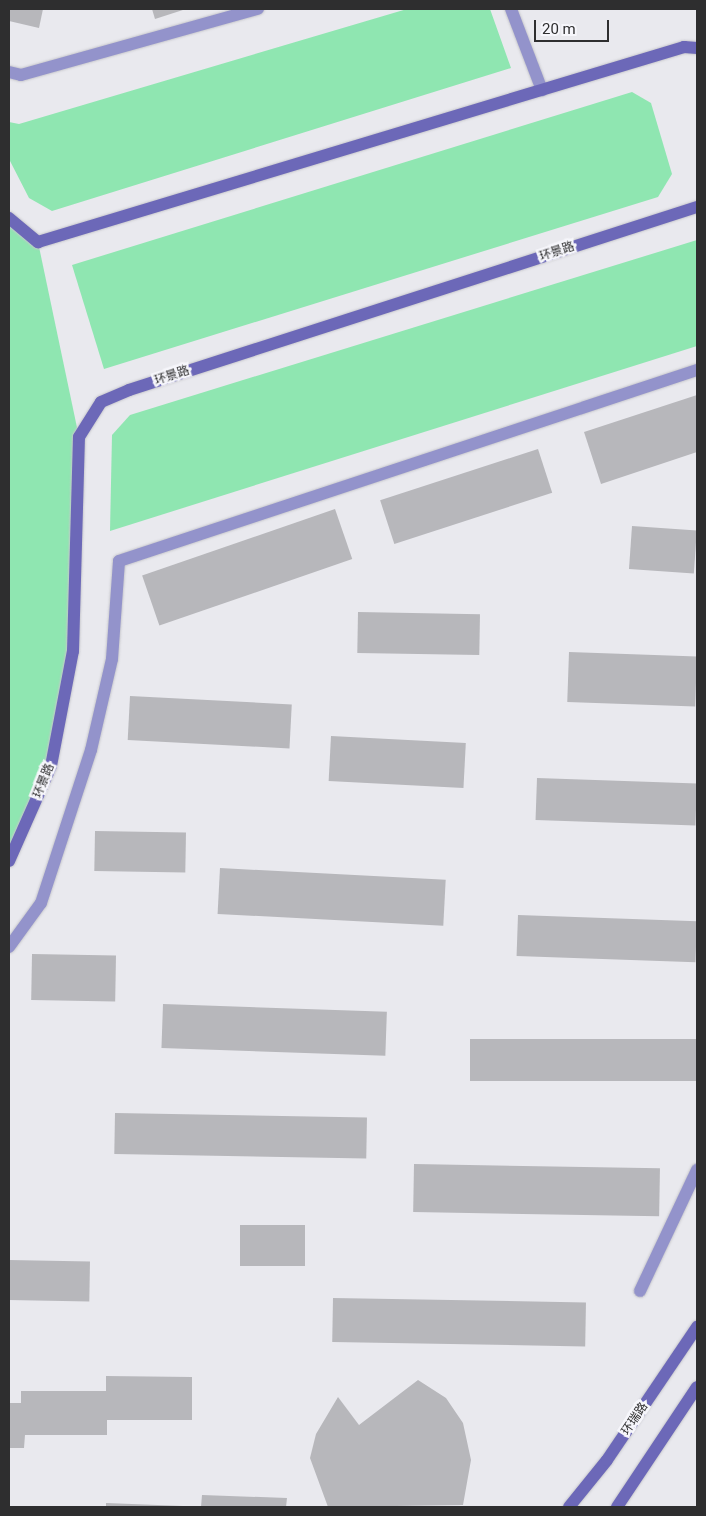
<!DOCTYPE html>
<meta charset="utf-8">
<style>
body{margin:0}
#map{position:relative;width:706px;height:1516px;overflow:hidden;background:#e9e9ee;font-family:Roboto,"Noto Sans SC",sans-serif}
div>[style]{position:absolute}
.green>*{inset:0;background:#8fe6b1}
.building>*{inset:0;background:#b7b7bb;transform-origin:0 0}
.roads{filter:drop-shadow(0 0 1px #c7c7cc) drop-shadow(0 0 1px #c7c7cc)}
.lane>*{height:12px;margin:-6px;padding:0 6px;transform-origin:6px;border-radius:6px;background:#9393cb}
.secondary>*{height:12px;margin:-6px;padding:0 6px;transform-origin:6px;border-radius:6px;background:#6c68b8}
span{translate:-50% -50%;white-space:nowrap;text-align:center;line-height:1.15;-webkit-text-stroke:5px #f6f6fb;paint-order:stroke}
.street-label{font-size:12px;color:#2e2e2f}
.frame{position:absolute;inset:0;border:10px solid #2e2e2f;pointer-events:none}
.scale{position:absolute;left:534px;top:20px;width:75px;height:22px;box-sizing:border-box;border:2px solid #2e2e2f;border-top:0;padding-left:6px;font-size:15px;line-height:18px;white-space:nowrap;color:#2e2e2f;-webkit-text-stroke:4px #f6f6fb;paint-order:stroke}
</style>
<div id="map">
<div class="green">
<i style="clip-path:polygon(407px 9px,490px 9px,511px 68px,52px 211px,29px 198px,9px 159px,9px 122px,19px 124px)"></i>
<i style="clip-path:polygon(632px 92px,651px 103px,672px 174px,658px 197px,104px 369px,72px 265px)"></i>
<i style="clip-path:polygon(9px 218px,38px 242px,79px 437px,73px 651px,51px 766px,9px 861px)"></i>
<i style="clip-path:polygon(697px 240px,697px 346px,110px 531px,112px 435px,130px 415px)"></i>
</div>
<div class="building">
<i style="clip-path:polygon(9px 9px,43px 9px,39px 28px,9px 21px)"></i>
<i style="clip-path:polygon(152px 9px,186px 9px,155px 19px)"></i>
<i style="clip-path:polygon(697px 395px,697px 452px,601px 484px,584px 432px)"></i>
<i style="left:538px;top:449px;width:46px;height:166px;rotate:72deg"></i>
<i style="left:335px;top:509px;width:53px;height:204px;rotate:71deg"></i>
<i style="left:632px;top:526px;width:65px;height:43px;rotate:4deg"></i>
<i style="left:358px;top:612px;width:122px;height:41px;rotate:1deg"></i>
<i style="left:569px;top:652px;width:128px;height:50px;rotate:2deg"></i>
<i style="left:130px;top:696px;width:162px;height:44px;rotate:3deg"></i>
<i style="left:331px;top:736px;width:135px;height:45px;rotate:3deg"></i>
<i style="left:537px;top:778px;width:160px;height:42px;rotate:2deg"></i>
<i style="left:95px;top:831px;width:91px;height:40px;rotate:1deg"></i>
<i style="left:220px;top:868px;width:226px;height:46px;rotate:3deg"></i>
<i style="left:518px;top:915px;width:179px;height:41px;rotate:2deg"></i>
<i style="left:32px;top:954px;width:84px;height:46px;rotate:1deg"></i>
<i style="left:163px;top:1004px;width:224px;height:44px;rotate:2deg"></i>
<i style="left:697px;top:1039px;width:42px;height:227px;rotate:90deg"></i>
<i style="left:115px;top:1113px;width:252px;height:41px;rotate:1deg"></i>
<i style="left:414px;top:1164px;width:246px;height:48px;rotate:1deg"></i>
<i style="left:305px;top:1225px;width:41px;height:65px;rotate:90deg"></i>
<i style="left:9px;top:1260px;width:81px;height:40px;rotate:1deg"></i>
<i style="left:333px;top:1298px;width:253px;height:44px;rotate:1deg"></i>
<i style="clip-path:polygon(106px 1376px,192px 1377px,192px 1420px,107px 1420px,107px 1435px,25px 1435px,24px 1448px,9px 1448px,9px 1403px,21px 1403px,21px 1391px,106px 1391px)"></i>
<i style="clip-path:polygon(418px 1380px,446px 1398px,463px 1423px,471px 1460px,463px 1505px,328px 1507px,310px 1458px,316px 1434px,338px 1397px,359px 1425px)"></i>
<i style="clip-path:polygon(202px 1495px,287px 1498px,286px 1507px,201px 1507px)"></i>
<i style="clip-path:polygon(106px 1503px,183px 1506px,183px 1507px,106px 1507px)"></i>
</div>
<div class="roads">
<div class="lane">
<i style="left:511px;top:9px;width:87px;rotate:69.1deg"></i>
<i style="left:9px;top:72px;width:12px;rotate:14deg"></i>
<i style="left:21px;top:75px;width:246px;rotate:-15.6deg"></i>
<i style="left:9px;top:947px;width:54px;rotate:-54deg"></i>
<i style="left:41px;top:903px;width:161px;rotate:-71.9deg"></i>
<i style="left:91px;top:750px;width:93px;rotate:-77deg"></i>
<i style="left:112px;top:659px;width:98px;rotate:-85.9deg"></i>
<i style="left:119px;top:561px;width:609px;rotate:-18.29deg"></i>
<i style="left:640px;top:1291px;width:134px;rotate:-64.8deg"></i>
</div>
<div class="secondary">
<i style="left:9px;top:218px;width:38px;rotate:40deg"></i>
<i style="left:38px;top:242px;width:675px;rotate:-16.8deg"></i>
<i style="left:684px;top:47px;width:13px;rotate:4deg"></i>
<i style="left:9px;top:861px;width:104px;rotate:-66.1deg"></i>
<i style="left:51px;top:766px;width:117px;rotate:-79.2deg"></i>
<i style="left:73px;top:651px;width:214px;rotate:-88.4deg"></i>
<i style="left:79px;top:437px;width:41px;rotate:-57.8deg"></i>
<i style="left:101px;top:402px;width:30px;rotate:-23deg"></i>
<i style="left:129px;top:390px;width:597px;rotate:-17.86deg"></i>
<i style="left:569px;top:1507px;width:60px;rotate:-51deg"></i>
<i style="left:607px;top:1460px;width:161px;rotate:-55.9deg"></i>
<i style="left:617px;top:1507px;width:144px;rotate:-56.3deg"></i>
</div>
</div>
<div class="street-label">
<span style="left:557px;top:252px;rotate:-18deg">环景路</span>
<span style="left:172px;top:376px;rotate:-18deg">环景路</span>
<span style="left:44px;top:781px;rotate:-68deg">环景路</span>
<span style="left:635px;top:1419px;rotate:-56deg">环瑞路</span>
</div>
<div class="frame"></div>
<div class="scale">20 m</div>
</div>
